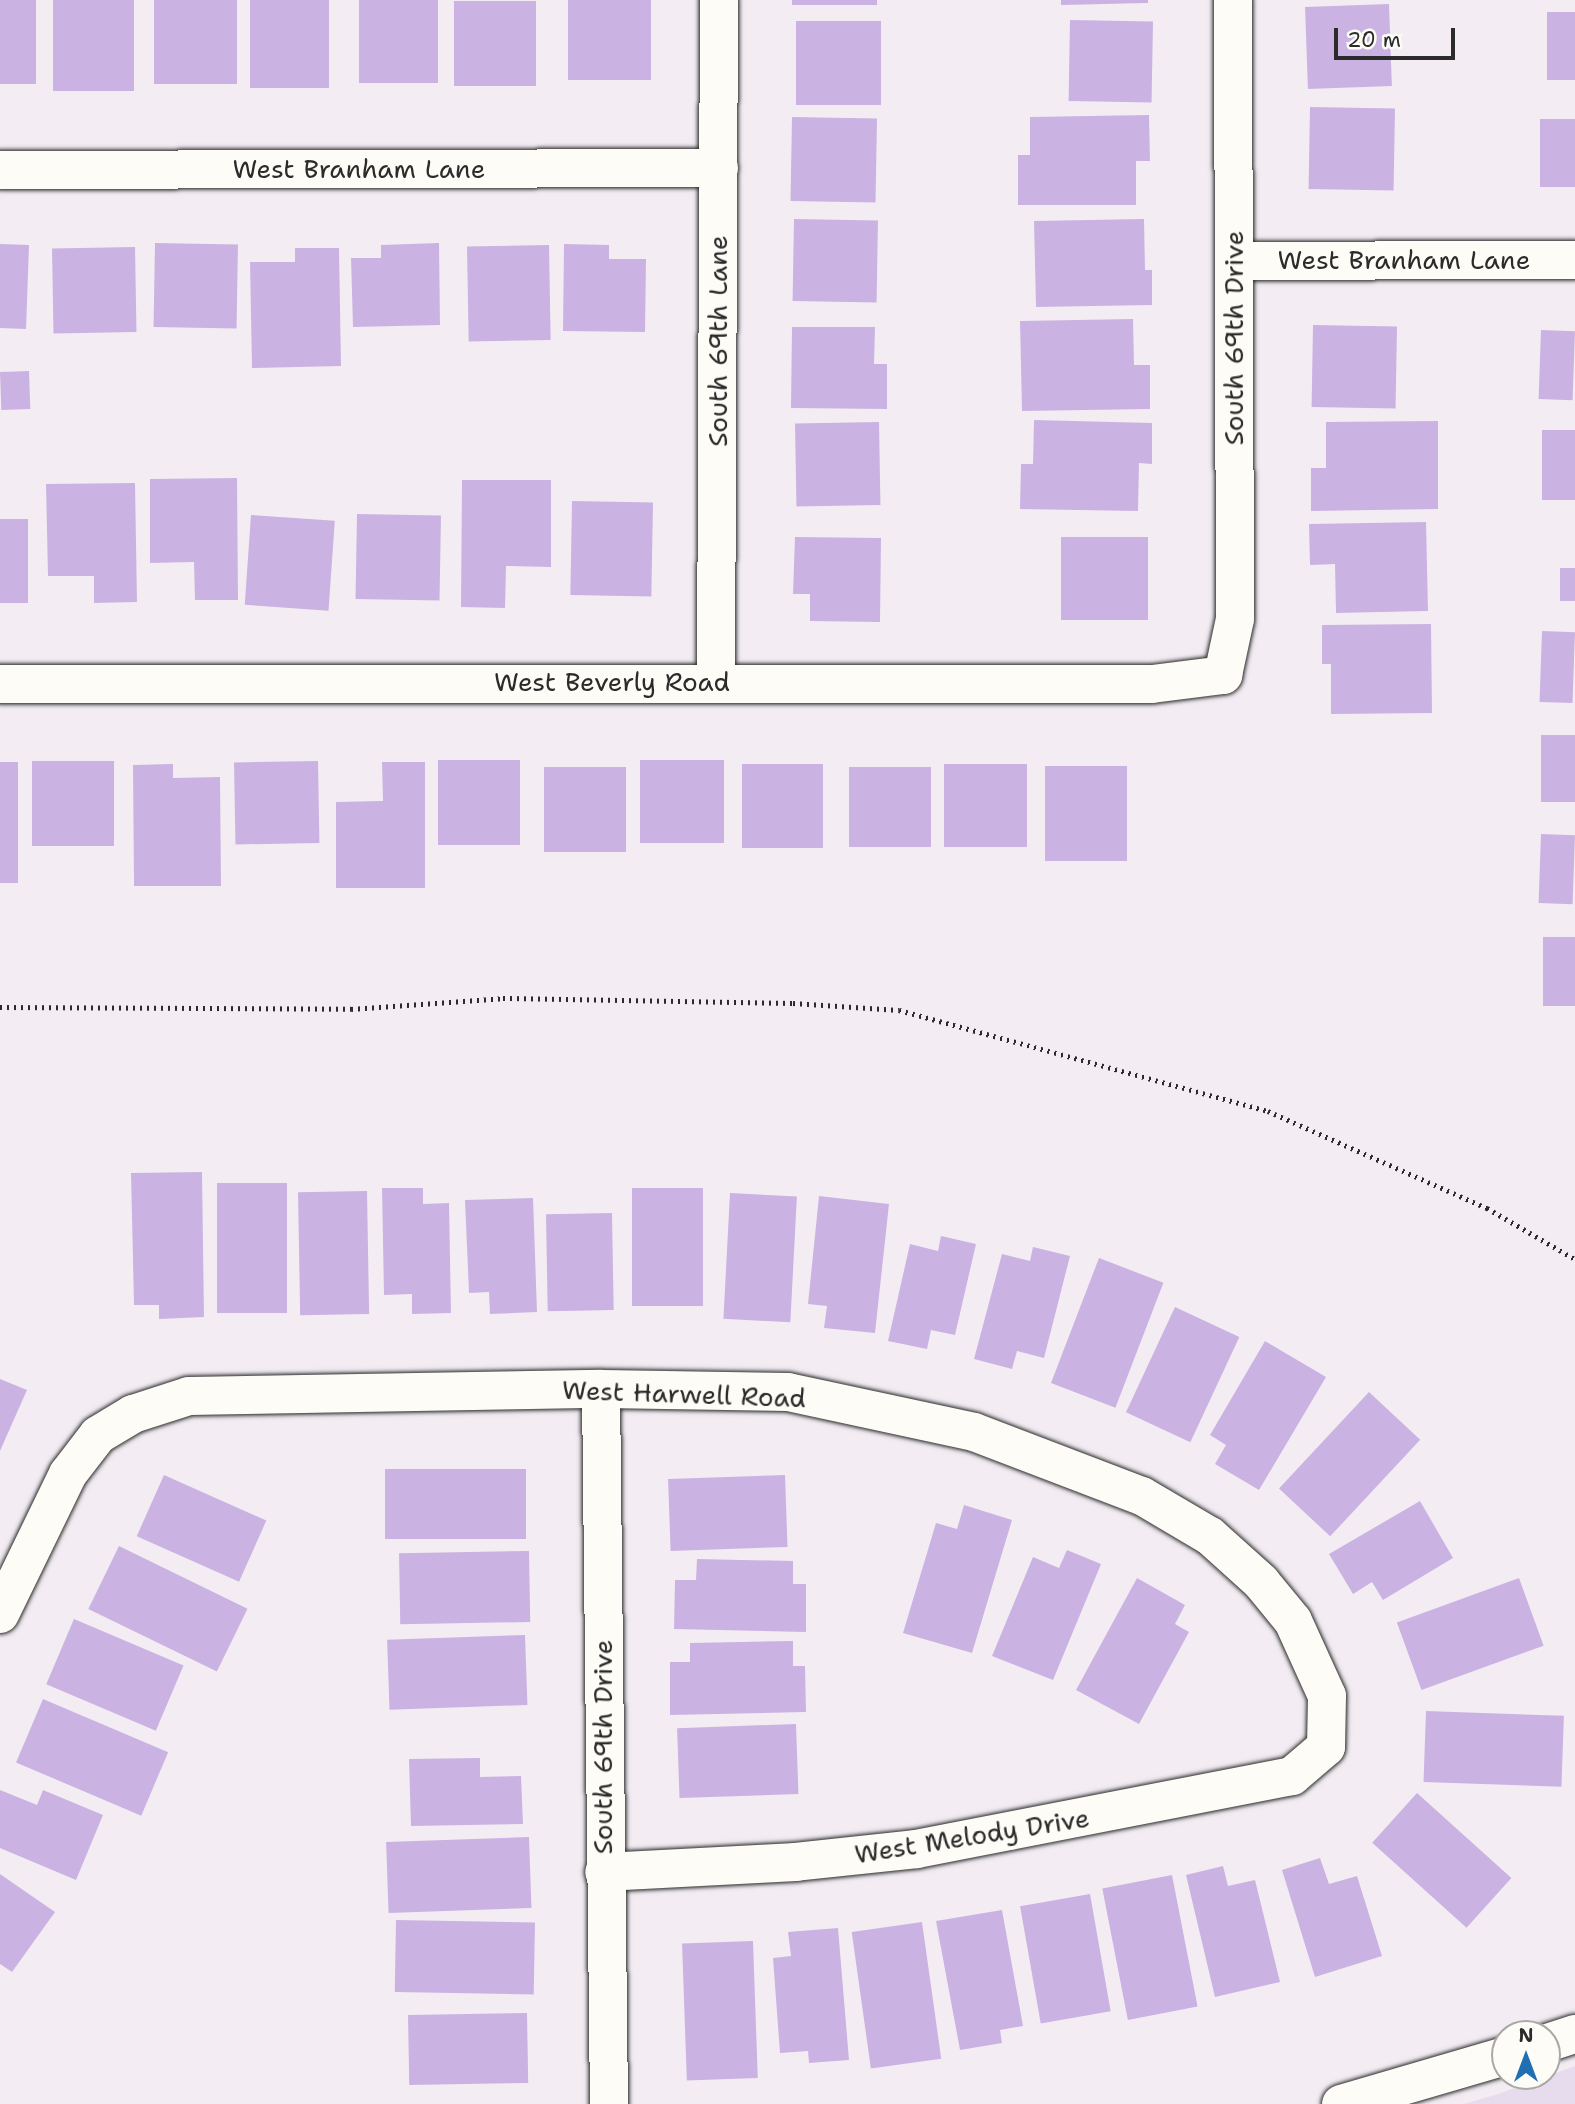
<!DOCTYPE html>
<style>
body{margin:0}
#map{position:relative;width:1575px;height:2104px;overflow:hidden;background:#f3edf3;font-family:"Shantell Sans",sans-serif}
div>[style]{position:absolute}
.built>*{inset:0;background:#e7dcee}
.building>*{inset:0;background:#cab3e2;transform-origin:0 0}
.path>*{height:4.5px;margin-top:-2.25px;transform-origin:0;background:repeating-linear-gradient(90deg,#2b2b2b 0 2px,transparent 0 7px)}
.roads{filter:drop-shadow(0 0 2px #2b2b2b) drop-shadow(0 0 2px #2b2b2b)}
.minor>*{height:38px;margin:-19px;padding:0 19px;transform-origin:19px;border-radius:19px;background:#fdfcf7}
span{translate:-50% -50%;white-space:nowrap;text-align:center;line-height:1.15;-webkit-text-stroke:7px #fdfcf7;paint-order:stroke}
.street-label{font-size:26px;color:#2b2b2b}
.north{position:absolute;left:1491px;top:2020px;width:70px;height:70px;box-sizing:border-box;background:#fdfcf7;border:2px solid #a9a8a5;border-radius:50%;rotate:0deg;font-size:19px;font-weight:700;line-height:28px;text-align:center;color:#2b2b2b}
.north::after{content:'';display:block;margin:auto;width:24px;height:32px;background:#1f6fb2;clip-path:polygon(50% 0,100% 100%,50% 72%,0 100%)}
.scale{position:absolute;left:1334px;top:28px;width:121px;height:32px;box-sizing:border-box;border:4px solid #2b2b2b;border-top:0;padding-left:9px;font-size:21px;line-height:24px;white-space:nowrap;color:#2b2b2b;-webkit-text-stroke:5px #fdfcf7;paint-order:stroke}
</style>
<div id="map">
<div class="built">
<i style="clip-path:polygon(1575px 2066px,1575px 2104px,1464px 2104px,1498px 2094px)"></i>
</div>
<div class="building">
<i style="left:0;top:0;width:36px;height:84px"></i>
<i style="left:53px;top:0;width:81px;height:91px"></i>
<i style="left:154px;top:0;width:83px;height:84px"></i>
<i style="left:250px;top:0;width:79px;height:88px"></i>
<i style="left:359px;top:0;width:79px;height:83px"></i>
<i style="left:568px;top:0;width:83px;height:80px"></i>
<i style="left:792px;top:0;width:85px;height:5px"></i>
<i style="clip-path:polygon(1061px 0,1148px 0,1148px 3px,1061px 5px)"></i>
<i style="left:454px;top:1px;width:82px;height:85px"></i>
<i style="left:1389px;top:4px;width:82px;height:84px;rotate:88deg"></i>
<i style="left:1547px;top:12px;width:28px;height:68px"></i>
<i style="left:1070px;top:20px;width:83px;height:81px;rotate:1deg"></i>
<i style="left:881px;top:21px;width:84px;height:85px;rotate:90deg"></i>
<i style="left:1310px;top:107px;width:85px;height:82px;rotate:1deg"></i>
<i style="clip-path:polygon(1149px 115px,1150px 161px,1136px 161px,1136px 205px,1018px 205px,1018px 155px,1030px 155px,1030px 117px)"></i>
<i style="left:792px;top:117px;width:85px;height:84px;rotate:1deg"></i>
<i style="left:1575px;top:119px;width:68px;height:35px;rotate:90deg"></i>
<i style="left:794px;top:219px;width:84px;height:82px;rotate:1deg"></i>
<i style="clip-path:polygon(1144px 219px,1145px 270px,1152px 270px,1152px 305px,1036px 307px,1034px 221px)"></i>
<i style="left:155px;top:243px;width:83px;height:84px;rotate:1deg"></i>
<i style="clip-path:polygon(439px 243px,440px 325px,353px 327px,351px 258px,381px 258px,381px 245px)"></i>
<i style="left:0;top:244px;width:29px;height:84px;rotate:2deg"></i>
<i style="clip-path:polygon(564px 244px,609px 245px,609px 259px,646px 259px,645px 332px,563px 331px)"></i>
<i style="left:549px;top:245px;width:95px;height:82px;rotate:89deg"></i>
<i style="left:135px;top:247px;width:85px;height:83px;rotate:89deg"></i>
<i style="clip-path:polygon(295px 248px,339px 248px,341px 366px,252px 368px,250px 262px,295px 262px)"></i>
<i style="clip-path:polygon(1133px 319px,1134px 365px,1150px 365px,1150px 409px,1022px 411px,1020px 321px)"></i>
<i style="left:1313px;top:325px;width:84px;height:82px;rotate:1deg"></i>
<i style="clip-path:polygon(792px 327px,875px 327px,874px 364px,887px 364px,887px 409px,791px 408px)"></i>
<i style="left:1541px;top:330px;width:34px;height:69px;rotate:2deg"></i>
<i style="left:29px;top:371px;width:38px;height:29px;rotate:88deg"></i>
<i style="clip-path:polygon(1034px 420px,1152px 423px,1152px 464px,1139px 463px,1138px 511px,1020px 509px,1021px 464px,1033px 464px)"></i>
<i style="clip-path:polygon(1438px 421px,1438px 509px,1311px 511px,1311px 468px,1326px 468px,1326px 422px)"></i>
<i style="left:879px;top:422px;width:83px;height:84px;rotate:89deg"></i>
<i style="left:1575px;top:430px;width:70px;height:33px;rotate:90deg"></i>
<i style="clip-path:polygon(237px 478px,238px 600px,195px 600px,194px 562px,150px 563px,150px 479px)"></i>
<i style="clip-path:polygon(462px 480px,551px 480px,551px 567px,506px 566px,505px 608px,461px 607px)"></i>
<i style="clip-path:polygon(135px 483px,137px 602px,94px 603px,94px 576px,48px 576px,46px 484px)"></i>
<i style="left:572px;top:501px;width:81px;height:94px;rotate:1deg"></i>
<i style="left:357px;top:514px;width:84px;height:85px;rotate:1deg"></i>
<i style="left:251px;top:515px;width:84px;height:90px;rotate:4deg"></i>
<i style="left:0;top:519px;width:28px;height:84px"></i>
<i style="clip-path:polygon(1426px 522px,1428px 611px,1336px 613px,1335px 564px,1310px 565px,1309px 524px)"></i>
<i style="clip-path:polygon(795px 537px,881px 538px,880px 622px,810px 621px,810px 594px,793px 594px)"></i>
<i style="left:1061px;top:537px;width:87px;height:83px"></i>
<i style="left:1560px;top:568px;width:15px;height:33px"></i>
<i style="clip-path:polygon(1431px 624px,1432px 713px,1331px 714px,1331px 664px,1322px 664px,1322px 625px)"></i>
<i style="left:1542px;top:631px;width:33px;height:71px;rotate:2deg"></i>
<i style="left:1541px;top:735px;width:34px;height:67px"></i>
<i style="left:438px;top:760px;width:82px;height:85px"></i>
<i style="left:640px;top:760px;width:84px;height:83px"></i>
<i style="left:32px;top:761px;width:82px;height:85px"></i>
<i style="left:318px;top:761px;width:82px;height:84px;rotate:89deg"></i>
<i style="left:18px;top:762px;width:121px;height:18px;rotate:90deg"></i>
<i style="clip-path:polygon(382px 762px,425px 762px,425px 888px,336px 888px,336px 802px,383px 801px)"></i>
<i style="clip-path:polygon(173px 764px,173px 778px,220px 777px,221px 886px,134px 886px,133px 765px)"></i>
<i style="left:742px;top:764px;width:81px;height:84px"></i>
<i style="left:944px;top:764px;width:83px;height:83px"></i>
<i style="left:1045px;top:766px;width:82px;height:95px"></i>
<i style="left:544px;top:767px;width:82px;height:85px"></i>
<i style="left:931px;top:767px;width:80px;height:82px;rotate:90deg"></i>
<i style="left:1541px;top:834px;width:34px;height:69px;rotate:2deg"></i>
<i style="left:1543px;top:937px;width:32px;height:69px"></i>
<i style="clip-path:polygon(202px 1172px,204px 1317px,159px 1319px,159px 1305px,134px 1305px,131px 1173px)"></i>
<i style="left:287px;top:1183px;width:130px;height:70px;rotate:90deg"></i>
<i style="clip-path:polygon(382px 1188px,423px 1188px,423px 1204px,449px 1203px,451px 1313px,412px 1314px,412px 1294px,384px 1295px)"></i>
<i style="left:703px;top:1188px;width:118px;height:71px;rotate:90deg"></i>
<i style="left:367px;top:1191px;width:123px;height:69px;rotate:89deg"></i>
<i style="left:730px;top:1193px;width:67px;height:126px;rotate:3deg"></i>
<i style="clip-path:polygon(819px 1196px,889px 1204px,875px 1333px,824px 1328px,827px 1306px,808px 1304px)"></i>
<i style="clip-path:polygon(533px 1198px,537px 1312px,490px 1314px,489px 1292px,469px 1293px,465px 1200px)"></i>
<i style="left:612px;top:1213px;width:97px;height:66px;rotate:89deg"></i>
<i style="clip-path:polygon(941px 1236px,976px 1244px,955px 1335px,931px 1330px,927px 1349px,888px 1341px,910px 1244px,938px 1251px)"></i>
<i style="clip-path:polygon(1033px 1247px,1070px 1256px,1044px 1358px,1017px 1351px,1012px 1369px,974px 1359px,1002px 1254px,1030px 1261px)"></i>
<i style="left:1099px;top:1258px;width:69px;height:134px;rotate:21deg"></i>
<i style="left:1175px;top:1307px;width:71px;height:116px;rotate:25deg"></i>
<i style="clip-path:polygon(1265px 1341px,1326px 1377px,1259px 1490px,1215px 1464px,1226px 1445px,1210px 1435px)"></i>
<i style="clip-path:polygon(0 1379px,27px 1390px,0 1451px)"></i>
<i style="left:1369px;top:1392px;width:70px;height:132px;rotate:43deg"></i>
<i style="left:385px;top:1469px;width:141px;height:70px"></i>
<i style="left:164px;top:1475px;width:112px;height:67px;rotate:24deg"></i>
<i style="left:785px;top:1475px;width:72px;height:117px;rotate:88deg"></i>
<i style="clip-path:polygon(1420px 1501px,1453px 1558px,1383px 1600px,1372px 1582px,1353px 1594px,1329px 1554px)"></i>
<i style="clip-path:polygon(964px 1505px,1012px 1520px,972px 1653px,903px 1633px,936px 1523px,957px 1529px)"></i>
<i style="left:119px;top:1546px;width:143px;height:70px;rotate:26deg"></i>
<i style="clip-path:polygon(1067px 1550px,1101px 1564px,1053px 1680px,992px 1656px,1033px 1557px,1059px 1568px)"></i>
<i style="left:529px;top:1551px;width:71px;height:130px;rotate:89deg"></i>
<i style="clip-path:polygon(697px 1559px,793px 1561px,793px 1584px,806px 1584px,806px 1632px,674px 1629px,675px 1580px,696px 1580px)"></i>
<i style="clip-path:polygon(1137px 1578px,1185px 1605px,1175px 1624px,1189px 1632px,1139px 1724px,1076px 1690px)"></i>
<i style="left:1519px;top:1578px;width:72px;height:130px;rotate:70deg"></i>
<i style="left:74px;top:1619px;width:119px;height:71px;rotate:23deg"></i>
<i style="left:525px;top:1635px;width:70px;height:138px;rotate:88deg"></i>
<i style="clip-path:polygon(793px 1641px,793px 1666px,805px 1666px,806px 1712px,670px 1715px,670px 1662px,690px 1662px,690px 1643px)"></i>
<i style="left:43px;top:1699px;width:136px;height:69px;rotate:23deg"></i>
<i style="left:1426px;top:1711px;width:138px;height:71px;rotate:2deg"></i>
<i style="left:796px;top:1724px;width:70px;height:119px;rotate:88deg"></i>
<i style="clip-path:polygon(480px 1758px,480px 1777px,521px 1776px,523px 1824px,411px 1826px,409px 1759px)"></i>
<i style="clip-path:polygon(0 1790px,37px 1805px,43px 1790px,103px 1815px,76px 1880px,0 1848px)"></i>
<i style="left:1417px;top:1793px;width:127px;height:67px;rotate:42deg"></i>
<i style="left:529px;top:1837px;width:71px;height:143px;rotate:88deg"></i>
<i style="clip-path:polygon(1320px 1858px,1329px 1884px,1357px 1876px,1382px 1956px,1315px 1977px,1282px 1870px)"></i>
<i style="clip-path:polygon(1223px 1866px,1228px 1886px,1255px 1880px,1280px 1982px,1215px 1997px,1186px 1875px)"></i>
<i style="clip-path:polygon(0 1874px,55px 1912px,12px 1972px,0 1964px)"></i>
<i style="left:1172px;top:1875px;width:134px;height:71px;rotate:79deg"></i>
<i style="left:1090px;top:1894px;width:119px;height:71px;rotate:80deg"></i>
<i style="clip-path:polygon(1002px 1910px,1023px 2026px,1000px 2030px,1002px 2043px,960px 2050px,936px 1921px)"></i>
<i style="left:396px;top:1920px;width:139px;height:72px;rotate:1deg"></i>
<i style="left:922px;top:1922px;width:138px;height:71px;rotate:82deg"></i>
<i style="clip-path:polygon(838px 1928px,849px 2060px,809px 2063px,808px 2051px,780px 2053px,773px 1958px,791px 1956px,788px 1932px)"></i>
<i style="left:753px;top:1941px;width:137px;height:71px;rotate:88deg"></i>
<i style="left:527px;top:2013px;width:70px;height:119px;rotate:89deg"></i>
</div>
<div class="path">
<i style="left:0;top:1007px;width:351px;rotate:0.3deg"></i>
<i style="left:351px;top:1009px;width:152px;rotate:-4.1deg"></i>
<i style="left:503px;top:998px;width:290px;rotate:1deg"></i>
<i style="left:793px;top:1003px;width:106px;rotate:3.8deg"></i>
<i style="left:899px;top:1010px;width:383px;rotate:15.3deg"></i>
<i style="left:1268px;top:1111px;width:240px;rotate:23.9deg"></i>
<i style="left:1487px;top:1208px;width:102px;rotate:30.1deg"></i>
</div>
<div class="roads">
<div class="minor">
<i style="left:0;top:170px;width:719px;rotate:-0.16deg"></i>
<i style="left:1234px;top:261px;width:341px;rotate:-0.2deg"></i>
<i style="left:716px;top:681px;width:681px;rotate:-89.75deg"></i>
<i style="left:0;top:684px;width:1152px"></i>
<i style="left:1152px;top:684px;width:72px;rotate:-7.2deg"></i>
<i style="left:1223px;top:675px;width:57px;rotate:-77.9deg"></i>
<i style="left:1235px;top:619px;width:619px;rotate:-90.19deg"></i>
<i style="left:601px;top:1389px;width:715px;rotate:89.36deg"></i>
<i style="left:0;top:1614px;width:156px;rotate:-64.1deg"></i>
<i style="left:68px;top:1474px;width:49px;rotate:-52.4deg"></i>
<i style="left:98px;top:1435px;width:41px;rotate:-31deg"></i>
<i style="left:133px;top:1414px;width:59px;rotate:-17.8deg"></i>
<i style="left:189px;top:1396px;width:412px;rotate:-1deg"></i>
<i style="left:601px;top:1389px;width:187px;rotate:0.9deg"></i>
<i style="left:788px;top:1392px;width:190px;rotate:12.1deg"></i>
<i style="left:974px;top:1432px;width:180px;rotate:20.9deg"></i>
<i style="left:1142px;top:1496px;width:79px;rotate:30.5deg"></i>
<i style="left:1210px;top:1536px;width:69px;rotate:42deg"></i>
<i style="left:1261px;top:1582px;width:50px;rotate:50.6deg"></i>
<i style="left:1293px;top:1621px;width:82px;rotate:65.6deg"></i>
<i style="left:1327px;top:1696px;width:51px;rotate:91.1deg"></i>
<i style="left:1326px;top:1747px;width:45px;rotate:139.5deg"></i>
<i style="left:1292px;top:1776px;width:382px;rotate:169deg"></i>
<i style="left:917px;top:1849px;width:122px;rotate:173.9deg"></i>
<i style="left:796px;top:1862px;width:192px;rotate:177deg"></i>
<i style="left:1547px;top:2043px;width:29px;rotate:-18deg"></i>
<i style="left:1341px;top:2104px;width:171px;rotate:-16.3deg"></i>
</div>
</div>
<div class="street-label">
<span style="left:359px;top:169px">West Branham Lane</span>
<span style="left:1404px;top:260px">West Branham Lane</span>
<span style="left:1234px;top:338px;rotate:-90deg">South 69th Drive</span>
<span style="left:718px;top:341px;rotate:-90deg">South 69th Lane</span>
<span style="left:612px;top:682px">West Beverly Road</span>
<span style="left:684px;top:1394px;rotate:2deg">West Harwell Road</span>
<span style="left:603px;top:1747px;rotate:-90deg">South 69th Drive</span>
<span style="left:972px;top:1836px;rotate:-9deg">West Melody Drive</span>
</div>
<div class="north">N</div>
<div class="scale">20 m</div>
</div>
